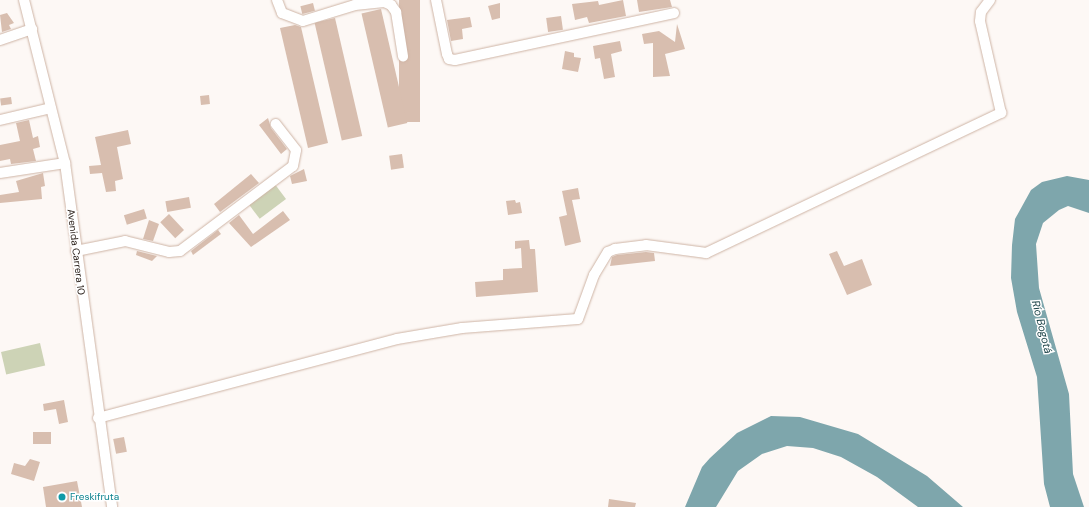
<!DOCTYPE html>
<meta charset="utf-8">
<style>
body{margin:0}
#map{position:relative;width:1089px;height:507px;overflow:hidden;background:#fdf8f5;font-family:"DM Sans",sans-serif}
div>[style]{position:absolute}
.green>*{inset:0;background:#cdd3b6;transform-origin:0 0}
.water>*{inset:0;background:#7ea6ac}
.building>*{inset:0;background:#d8beaf;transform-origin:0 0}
.roads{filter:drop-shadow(0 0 1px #ceb4a5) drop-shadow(0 0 1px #ceb4a5)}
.minor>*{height:10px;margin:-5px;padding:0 5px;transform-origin:5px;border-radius:5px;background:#fff}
.dots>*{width:11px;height:11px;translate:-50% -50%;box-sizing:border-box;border:2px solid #fff;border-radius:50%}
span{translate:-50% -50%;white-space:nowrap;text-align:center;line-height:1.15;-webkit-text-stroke:3px #fff;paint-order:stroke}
.street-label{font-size:10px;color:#2c221c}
.culture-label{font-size:10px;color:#0d838f}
.left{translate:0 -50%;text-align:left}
.water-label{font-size:11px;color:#153d42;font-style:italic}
</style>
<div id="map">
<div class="green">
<i style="left:274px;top:183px;width:20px;height:33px;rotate:53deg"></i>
<i style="left:40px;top:343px;width:23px;height:40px;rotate:77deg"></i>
</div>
<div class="water">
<i style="clip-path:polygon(1067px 176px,1089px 180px,1089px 213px,1068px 206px,1059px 210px,1043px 223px,1036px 244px,1039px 288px,1069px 394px,1073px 474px,1084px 507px,1050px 507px,1044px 484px,1037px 377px,1017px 312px,1011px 278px,1012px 245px,1015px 219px,1031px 190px,1042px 182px)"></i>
<i style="clip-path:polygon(771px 416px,800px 417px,858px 434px,927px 476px,963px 507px,918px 507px,877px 477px,841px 457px,813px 448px,787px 446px,762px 454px,738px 471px,716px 507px,685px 507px,702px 467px,710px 458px,737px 433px)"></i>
</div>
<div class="building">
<i style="left:399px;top:0;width:21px;height:122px"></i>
<i style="clip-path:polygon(623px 0,626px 16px,589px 23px,587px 17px,575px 20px,572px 4px,598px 1px,599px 5px)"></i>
<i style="clip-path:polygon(637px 0,670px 0,672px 7px,639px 12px)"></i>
<i style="left:313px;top:3px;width:8px;height:13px;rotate:76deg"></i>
<i style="clip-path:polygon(500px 3px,500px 18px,492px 20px,488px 6px)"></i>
<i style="left:381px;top:9px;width:117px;height:20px;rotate:77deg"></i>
<i style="clip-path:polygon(7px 13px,14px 23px,9px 25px,11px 29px,2px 32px,0 15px)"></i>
<i style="left:561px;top:16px;width:14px;height:15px;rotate:82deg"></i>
<i style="clip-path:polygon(470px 17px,472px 27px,462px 29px,463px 39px,451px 41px,447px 20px)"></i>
<i style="left:335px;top:18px;width:121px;height:21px;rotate:77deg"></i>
<i style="clip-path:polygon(677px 24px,685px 49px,665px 54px,670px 76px,653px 77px,653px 43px,644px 44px,642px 34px,659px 31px,675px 42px)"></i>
<i style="clip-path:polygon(295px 25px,301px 27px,328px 143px,308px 148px,280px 28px)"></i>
<i style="clip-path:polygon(620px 41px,622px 51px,611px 54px,615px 77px,604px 79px,600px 58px,595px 59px,593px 46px)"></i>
<i style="clip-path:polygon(565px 51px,574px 53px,574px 57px,581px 58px,578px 72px,562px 69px)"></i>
<i style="left:209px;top:95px;width:9px;height:9px;rotate:84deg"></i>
<i style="left:11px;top:97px;width:7px;height:11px;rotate:82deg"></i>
<i style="clip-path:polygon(268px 118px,271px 128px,287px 149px,281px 154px,259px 125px)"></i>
<i style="clip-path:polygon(29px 120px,33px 138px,38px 136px,40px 147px,33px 149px,36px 161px,11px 164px,10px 159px,0 161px,0 145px,20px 141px,16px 123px)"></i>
<i style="clip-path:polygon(128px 130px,131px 144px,117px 147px,123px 179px,115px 181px,116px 191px,106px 192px,102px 173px,90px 174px,89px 166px,101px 165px,95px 137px)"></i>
<i style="left:402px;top:154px;width:14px;height:13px;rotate:82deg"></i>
<i style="clip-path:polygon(304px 169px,307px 181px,292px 184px,290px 176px)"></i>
<i style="clip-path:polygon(43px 173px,45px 186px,41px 187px,42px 199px,0 203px,0 195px,19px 192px,16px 181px)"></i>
<i style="clip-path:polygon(251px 174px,259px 183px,220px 212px,214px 204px)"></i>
<i style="clip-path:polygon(578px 188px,580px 199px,572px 200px,581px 242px,565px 246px,559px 217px,567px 215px,562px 191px)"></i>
<i style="left:189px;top:197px;width:11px;height:24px;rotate:80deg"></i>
<i style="clip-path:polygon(515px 200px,516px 203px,520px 202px,522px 213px,508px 215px,506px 201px)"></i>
<i style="left:144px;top:209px;width:10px;height:21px;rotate:73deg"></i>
<i style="clip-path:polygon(283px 211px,290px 220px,251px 247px,229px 223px,239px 215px,253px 234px)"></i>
<i style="left:169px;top:214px;width:22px;height:12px;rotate:47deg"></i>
<i style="clip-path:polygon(149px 220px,159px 224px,153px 241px,143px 239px)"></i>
<i style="clip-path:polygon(218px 230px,221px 234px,193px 255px,191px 251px)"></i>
<i style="clip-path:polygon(529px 240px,530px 249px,535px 249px,538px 292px,476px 297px,475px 282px,503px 280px,503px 269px,522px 268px,521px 248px,515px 249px,515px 241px)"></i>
<i style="clip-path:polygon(137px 251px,157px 256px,152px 261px,136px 255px)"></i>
<i style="clip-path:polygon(837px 251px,844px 266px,862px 259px,872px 285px,847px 295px,829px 254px)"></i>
<i style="clip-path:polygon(646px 252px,654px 253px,655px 261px,610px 266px,612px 257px,617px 255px)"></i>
<i style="clip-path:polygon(64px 400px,68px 422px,59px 424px,56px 409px,44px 411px,43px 404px)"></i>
<i style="left:33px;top:432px;width:18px;height:12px"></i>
<i style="left:124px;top:437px;width:15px;height:11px;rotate:79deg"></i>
<i style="clip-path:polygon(30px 459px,40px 462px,34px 481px,11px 474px,14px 463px,25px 466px)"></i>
<i style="clip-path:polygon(77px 481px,82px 507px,46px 507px,43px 487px)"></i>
<i style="clip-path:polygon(609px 499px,636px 503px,635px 507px,608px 507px)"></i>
</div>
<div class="roads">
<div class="minor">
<i style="left:24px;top:0;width:168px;rotate:75.9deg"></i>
<i style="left:65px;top:163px;width:347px;rotate:82.2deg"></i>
<i style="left:277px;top:0;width:14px;rotate:69deg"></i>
<i style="left:282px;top:13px;width:22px;rotate:21deg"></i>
<i style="left:303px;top:21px;width:54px;rotate:-17.1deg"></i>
<i style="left:355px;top:5px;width:29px;rotate:-6deg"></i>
<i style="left:384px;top:2px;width:8px;rotate:23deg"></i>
<i style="left:391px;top:5px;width:9px;rotate:54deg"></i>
<i style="left:396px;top:12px;width:45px;rotate:81deg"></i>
<i style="left:436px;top:0;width:55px;rotate:78.5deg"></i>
<i style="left:447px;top:54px;width:5px;rotate:68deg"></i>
<i style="left:449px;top:59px;width:6px;rotate:9deg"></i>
<i style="left:455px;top:60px;width:224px;rotate:-12.1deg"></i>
<i style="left:0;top:40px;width:34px;rotate:-19deg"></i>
<i style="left:0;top:120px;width:52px;rotate:-13.2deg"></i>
<i style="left:0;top:173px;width:66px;rotate:-8.7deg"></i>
<i style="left:76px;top:251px;width:50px;rotate:-11.5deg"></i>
<i style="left:125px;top:241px;width:45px;rotate:14deg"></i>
<i style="left:169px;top:252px;width:11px;rotate:-5deg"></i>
<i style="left:180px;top:251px;width:141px;rotate:-37deg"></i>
<i style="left:293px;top:166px;width:16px;rotate:-79deg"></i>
<i style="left:296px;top:150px;width:33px;rotate:-128deg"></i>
<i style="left:98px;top:418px;width:309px;rotate:-14.8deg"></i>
<i style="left:397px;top:339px;width:66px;rotate:-9.6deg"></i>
<i style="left:462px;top:328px;width:116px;rotate:-4.4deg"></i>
<i style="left:578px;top:319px;width:47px;rotate:-70deg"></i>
<i style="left:594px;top:275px;width:27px;rotate:-59deg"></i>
<i style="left:608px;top:252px;width:8px;rotate:-23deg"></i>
<i style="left:615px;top:249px;width:31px;rotate:-7deg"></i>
<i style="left:646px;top:245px;width:61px;rotate:7.6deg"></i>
<i style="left:706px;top:253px;width:327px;rotate:-25.4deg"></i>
<i style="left:1001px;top:113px;width:94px;rotate:-102.9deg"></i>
<i style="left:980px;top:21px;width:9px;rotate:-84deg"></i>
<i style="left:981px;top:12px;width:15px;rotate:-53deg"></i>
</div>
</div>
<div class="dots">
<i style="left:62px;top:497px;background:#0f9aa8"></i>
</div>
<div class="street-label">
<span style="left:76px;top:252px;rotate:83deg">Avenida Carrera 10</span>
</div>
<div class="culture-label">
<span class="left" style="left:70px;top:497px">Freskifruta</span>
</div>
<div class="water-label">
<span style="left:1042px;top:327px;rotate:76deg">Río Bogotá</span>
</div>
</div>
